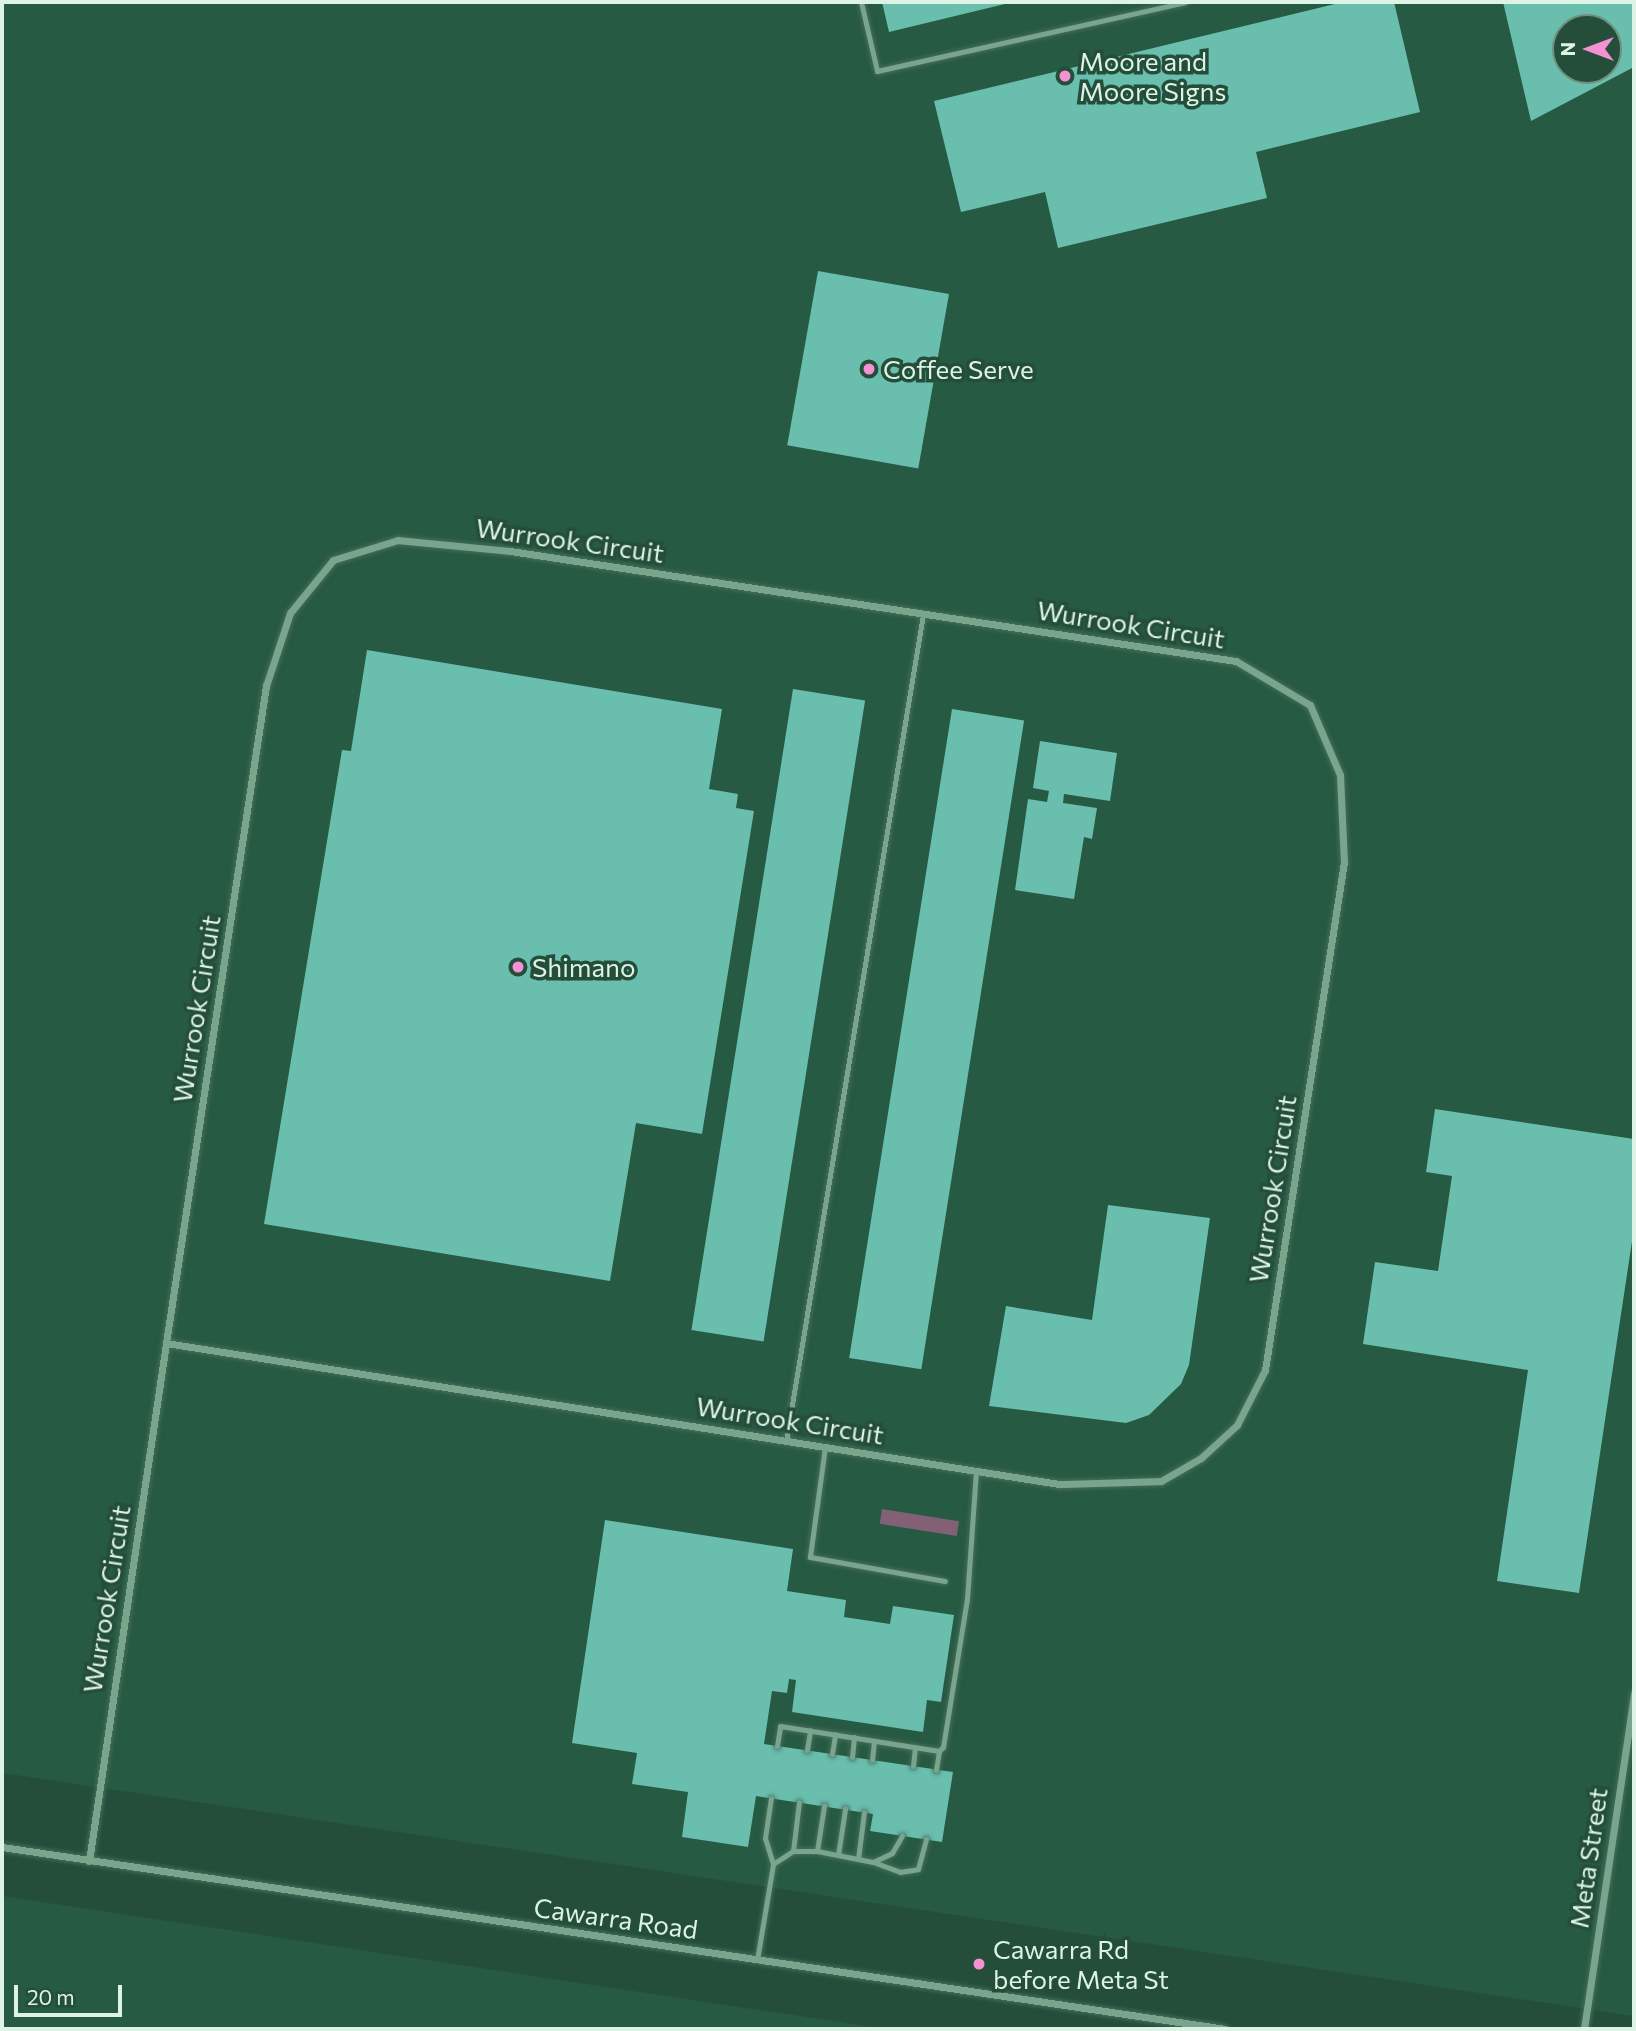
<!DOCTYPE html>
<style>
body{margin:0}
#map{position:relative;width:1636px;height:2031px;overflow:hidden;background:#244e3a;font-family:Commissioner,sans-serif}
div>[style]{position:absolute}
.built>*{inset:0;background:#275a42}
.green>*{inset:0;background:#826076;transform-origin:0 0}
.building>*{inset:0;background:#69beae;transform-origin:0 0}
.roads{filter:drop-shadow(0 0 2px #466d5c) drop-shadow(0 0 2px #466d5c)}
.lane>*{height:5px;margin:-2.5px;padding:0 2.5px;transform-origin:2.5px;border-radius:2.5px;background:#79a58d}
.street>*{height:7px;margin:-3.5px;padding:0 3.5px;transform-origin:3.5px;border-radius:3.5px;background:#79a58d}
.dots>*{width:19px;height:19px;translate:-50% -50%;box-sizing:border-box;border:4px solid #244e3a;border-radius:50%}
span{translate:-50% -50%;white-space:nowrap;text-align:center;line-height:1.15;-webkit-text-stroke:7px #244e3a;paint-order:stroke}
.poi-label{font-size:26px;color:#ddf3e6}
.left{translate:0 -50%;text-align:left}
.street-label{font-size:26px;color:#ddf3e6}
.frame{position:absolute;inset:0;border:4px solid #ddf3e6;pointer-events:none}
.north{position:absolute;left:1552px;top:14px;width:70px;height:70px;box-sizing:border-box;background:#244e3a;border:2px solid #6e907f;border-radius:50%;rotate:270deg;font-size:19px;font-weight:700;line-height:28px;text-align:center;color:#ddf3e6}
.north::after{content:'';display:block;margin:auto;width:24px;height:32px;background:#f491d3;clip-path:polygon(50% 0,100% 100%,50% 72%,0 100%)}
.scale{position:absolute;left:14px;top:1985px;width:108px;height:32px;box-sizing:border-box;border:4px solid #ddf3e6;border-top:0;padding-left:9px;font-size:21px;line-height:24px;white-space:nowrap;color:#ddf3e6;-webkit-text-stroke:5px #244e3a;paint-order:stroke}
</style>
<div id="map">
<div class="built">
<i style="clip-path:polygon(evenodd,2px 2px,1634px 2px,1634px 2016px,2px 1773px,2px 2px,1566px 28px,1608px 28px,1608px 70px,1566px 70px,1566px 28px)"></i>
<i style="clip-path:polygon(2px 1896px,886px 2029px,2px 2029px)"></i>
</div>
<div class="green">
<i style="left:882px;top:1509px;width:78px;height:15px;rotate:9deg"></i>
</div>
<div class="building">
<i style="clip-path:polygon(882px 2px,1009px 2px,1009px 3px,889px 32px)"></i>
<i style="clip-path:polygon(1343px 2px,1394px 2px,1420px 112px,1256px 152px,1267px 198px,1058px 248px,1045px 192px,961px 212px,934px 101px)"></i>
<i style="clip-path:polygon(evenodd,1503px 2px,1634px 2px,1634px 67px,1531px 121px,1503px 2px,1566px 28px,1608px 28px,1608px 70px,1566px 70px,1566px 28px)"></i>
<i style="left:818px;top:271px;width:133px;height:177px;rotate:10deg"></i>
<i style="clip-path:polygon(367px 650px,722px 709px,709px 789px,738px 794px,736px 808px,754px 811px,702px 1134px,636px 1123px,610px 1281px,264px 1224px,342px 750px,351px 751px)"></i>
<i style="left:793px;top:689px;width:73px;height:649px;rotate:9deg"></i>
<i style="left:952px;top:709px;width:73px;height:657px;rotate:9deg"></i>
<i style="clip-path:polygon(1040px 741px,1117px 753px,1110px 801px,1064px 794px,1063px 803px,1097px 808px,1092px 839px,1084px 837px,1074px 899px,1015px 890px,1028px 799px,1047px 802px,1049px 791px,1033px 788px)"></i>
<i style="clip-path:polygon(1435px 1109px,1634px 1139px,1634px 1228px,1579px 1593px,1497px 1581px,1528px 1370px,1363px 1344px,1375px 1262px,1438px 1271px,1452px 1176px,1426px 1172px)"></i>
<i style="clip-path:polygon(1108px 1205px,1210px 1218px,1189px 1365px,1181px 1384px,1149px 1415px,1126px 1423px,989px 1406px,1006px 1306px,1092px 1320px)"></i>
<i style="clip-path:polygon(605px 1520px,793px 1549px,787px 1591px,846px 1600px,844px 1617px,890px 1624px,893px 1606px,954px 1615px,941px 1702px,927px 1700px,923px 1732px,792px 1712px,796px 1680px,789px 1679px,787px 1693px,772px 1691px,764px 1744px,953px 1772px,942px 1842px,870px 1831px,873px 1814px,756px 1796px,748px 1847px,682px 1837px,688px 1792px,632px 1784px,637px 1753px,572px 1743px)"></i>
</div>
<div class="roads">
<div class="lane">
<i style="left:861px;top:2px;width:71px;rotate:76.9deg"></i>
<i style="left:877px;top:71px;width:316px;rotate:-12.6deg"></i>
<i style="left:786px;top:1441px;width:838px;rotate:-80.59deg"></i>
<i style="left:825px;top:1447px;width:111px;rotate:97.8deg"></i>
<i style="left:810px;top:1557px;width:137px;rotate:10.1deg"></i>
<i style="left:777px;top:1746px;width:20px;rotate:-81deg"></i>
<i style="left:780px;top:1726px;width:161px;rotate:8.9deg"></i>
<i style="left:939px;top:1751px;width:6px;rotate:-45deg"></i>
<i style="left:943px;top:1747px;width:150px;rotate:-80.8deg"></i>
<i style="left:967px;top:1599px;width:128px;rotate:-86deg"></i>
<i style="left:807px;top:1750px;width:20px;rotate:-81deg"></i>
<i style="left:832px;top:1754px;width:20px;rotate:-81deg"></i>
<i style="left:852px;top:1757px;width:20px;rotate:-84deg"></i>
<i style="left:872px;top:1760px;width:19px;rotate:-84deg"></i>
<i style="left:913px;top:1766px;width:19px;rotate:-84deg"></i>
<i style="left:936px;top:1770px;width:19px;rotate:-81deg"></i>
<i style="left:793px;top:1851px;width:49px;rotate:-83deg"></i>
<i style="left:817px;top:1851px;width:46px;rotate:-81.2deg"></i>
<i style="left:838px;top:1855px;width:47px;rotate:-81.3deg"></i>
<i style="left:858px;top:1859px;width:47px;rotate:-82.7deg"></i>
<i style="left:873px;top:1862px;width:21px;rotate:-25deg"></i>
<i style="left:892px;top:1853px;width:20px;rotate:-60deg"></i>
<i style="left:773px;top:1864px;width:24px;rotate:-33deg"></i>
<i style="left:793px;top:1851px;width:24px"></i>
<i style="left:817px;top:1851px;width:57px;rotate:11.1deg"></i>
<i style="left:873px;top:1862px;width:29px;rotate:20deg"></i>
<i style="left:900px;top:1872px;width:18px;rotate:-9deg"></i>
<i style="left:918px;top:1869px;width:31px;rotate:-75deg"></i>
<i style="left:757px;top:1960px;width:97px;rotate:-80.5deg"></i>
<i style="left:773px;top:1864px;width:27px;rotate:-107deg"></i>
<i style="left:765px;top:1838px;width:40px;rotate:-81.5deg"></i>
</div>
<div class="street">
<i style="left:2px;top:1847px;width:1236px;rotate:8.46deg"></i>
<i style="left:89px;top:1861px;width:524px;rotate:-81.54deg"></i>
<i style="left:166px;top:1343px;width:665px;rotate:-81.35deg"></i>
<i style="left:266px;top:686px;width:77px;rotate:-71.8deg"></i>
<i style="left:290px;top:613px;width:68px;rotate:-50.9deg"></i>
<i style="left:333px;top:560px;width:68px;rotate:-17.1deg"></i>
<i style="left:398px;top:540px;width:113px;rotate:5.6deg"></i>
<i style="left:510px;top:551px;width:734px;rotate:8.62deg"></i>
<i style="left:1236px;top:661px;width:86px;rotate:30.7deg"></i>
<i style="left:1310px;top:705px;width:76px;rotate:66.8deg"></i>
<i style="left:1340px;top:775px;width:87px;rotate:87.4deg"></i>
<i style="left:1344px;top:862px;width:514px;rotate:98.84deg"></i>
<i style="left:1265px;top:1370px;width:62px;rotate:117deg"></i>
<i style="left:1237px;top:1425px;width:49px;rotate:137.5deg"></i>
<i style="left:1201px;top:1458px;width:46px;rotate:150.1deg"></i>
<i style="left:1161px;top:1481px;width:102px;rotate:178.3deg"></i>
<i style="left:1059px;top:1484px;width:904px;rotate:-171.03deg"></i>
<i style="left:1584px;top:2029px;width:340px;rotate:-81.5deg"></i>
</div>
</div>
<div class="dots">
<i style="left:1065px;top:76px;background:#f491d3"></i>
<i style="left:869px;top:369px;background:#f491d3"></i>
<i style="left:518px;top:967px;background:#f491d3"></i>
<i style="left:979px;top:1964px;background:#f491d3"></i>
</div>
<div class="poi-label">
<span class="left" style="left:1079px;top:76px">Moore and<br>Moore Signs</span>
<span class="left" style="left:883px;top:369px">Coffee Serve</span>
<span class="left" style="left:532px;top:967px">Shimano</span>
<span class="left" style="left:993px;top:1964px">Cawarra Rd<br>before Meta St</span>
</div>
<div class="street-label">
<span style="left:570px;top:540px;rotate:8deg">Wurrook Circuit</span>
<span style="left:1131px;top:624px;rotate:9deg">Wurrook Circuit</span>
<span style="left:196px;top:1009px;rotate:-81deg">Wurrook Circuit</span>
<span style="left:1272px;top:1189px;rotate:-81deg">Wurrook Circuit</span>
<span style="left:790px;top:1420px;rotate:9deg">Wurrook Circuit</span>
<span style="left:106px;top:1599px;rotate:-81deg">Wurrook Circuit</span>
<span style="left:1588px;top:1858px;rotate:-82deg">Meta Street</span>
<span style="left:616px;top:1918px;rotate:8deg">Cawarra Road</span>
</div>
<div class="frame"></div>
<div class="north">N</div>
<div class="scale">20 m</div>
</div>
